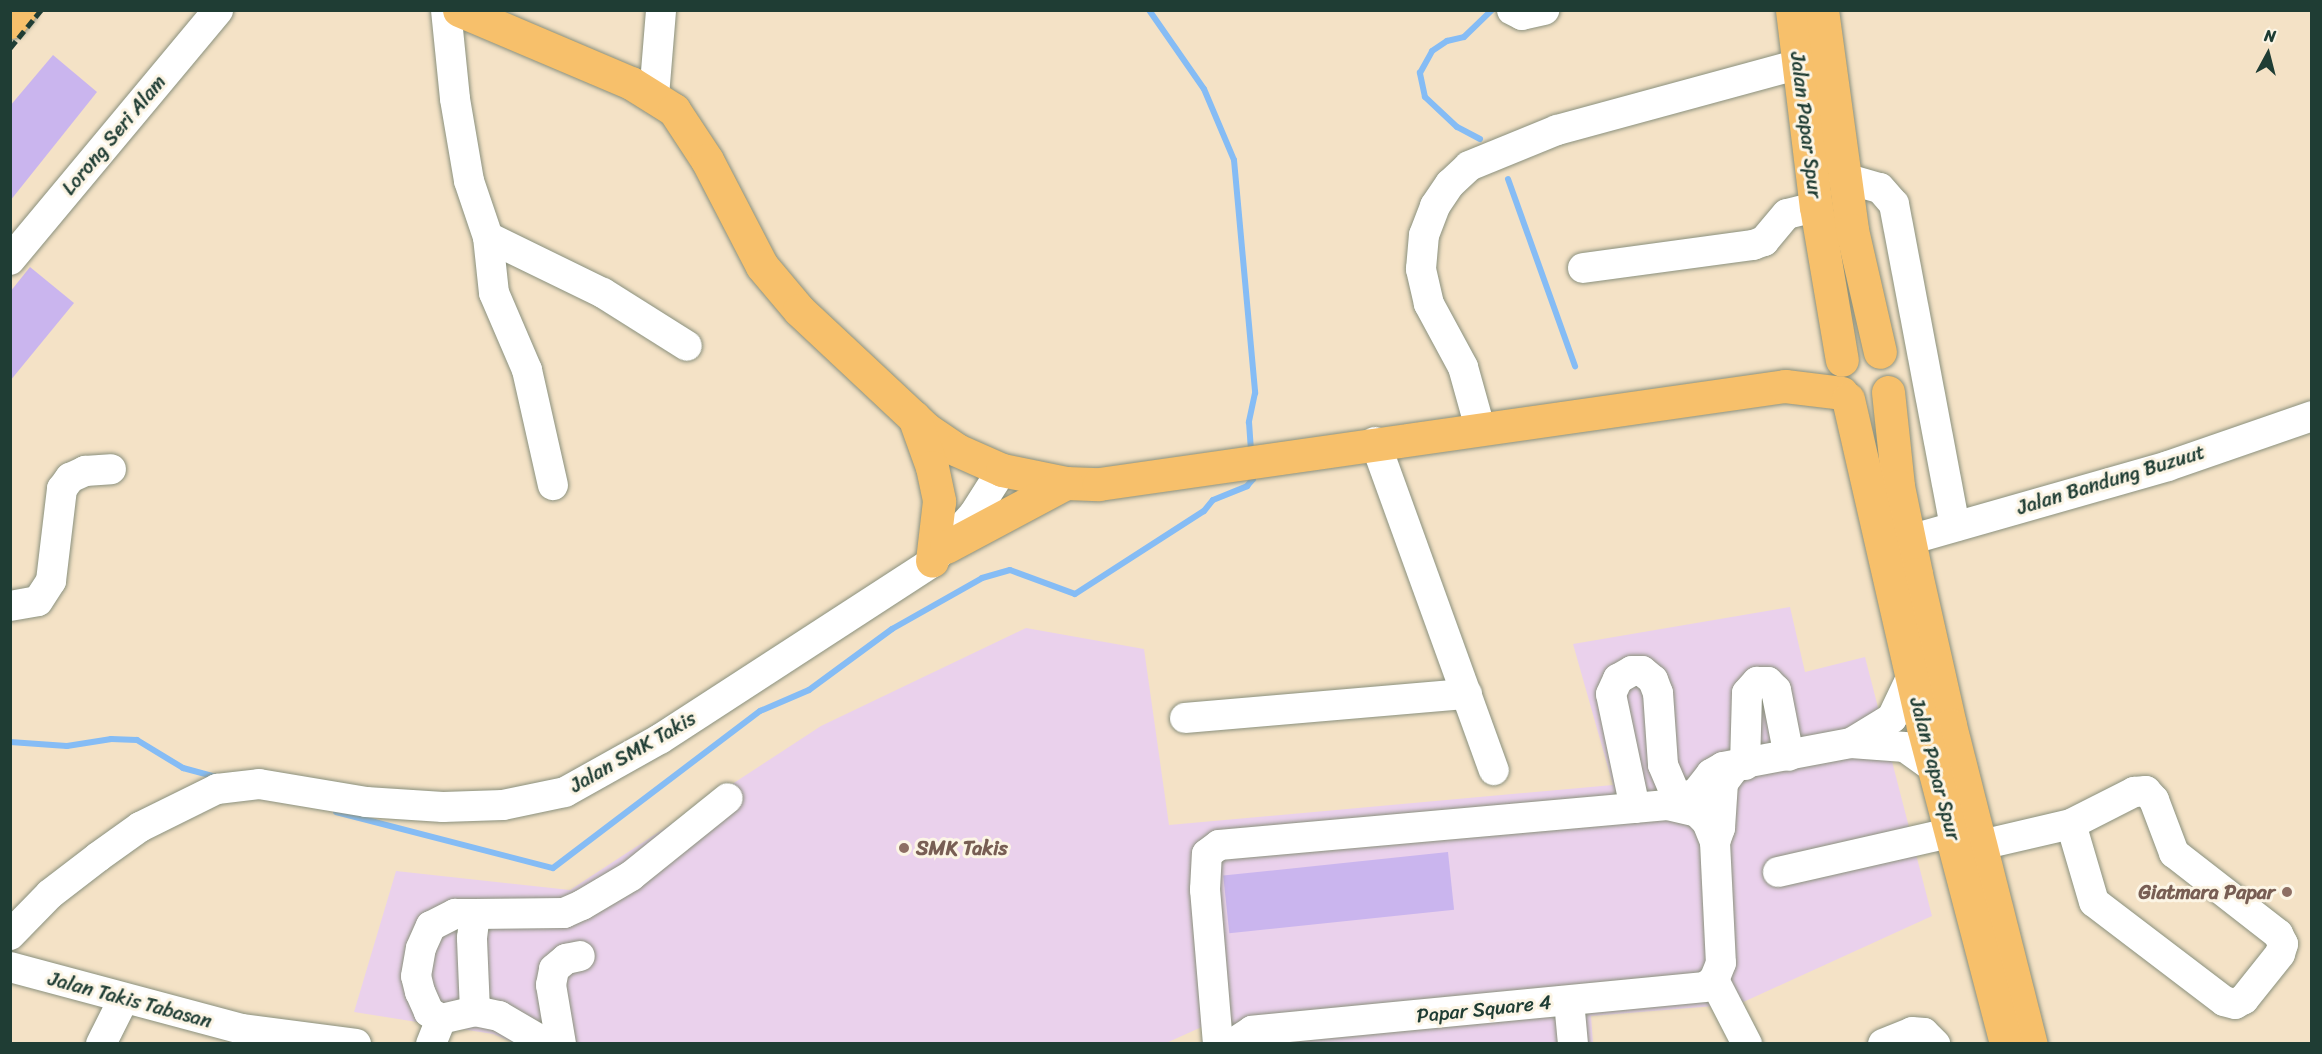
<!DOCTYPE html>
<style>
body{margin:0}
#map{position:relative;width:2322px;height:1054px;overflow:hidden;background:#f4e2c6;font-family:Sriracha,sans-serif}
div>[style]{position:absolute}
.built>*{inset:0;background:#ead1ec}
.stream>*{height:6px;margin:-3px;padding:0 3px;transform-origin:3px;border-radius:3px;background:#85bcf5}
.building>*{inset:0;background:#cab5ee;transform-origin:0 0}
.roads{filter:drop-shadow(0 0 2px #8a907d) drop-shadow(0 0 2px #8a907d)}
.minor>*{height:30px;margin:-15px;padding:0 15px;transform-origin:15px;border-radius:15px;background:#fff}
.major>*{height:33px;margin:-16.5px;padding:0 16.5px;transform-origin:16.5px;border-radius:16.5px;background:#f7c06b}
.rail>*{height:4.5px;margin-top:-2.25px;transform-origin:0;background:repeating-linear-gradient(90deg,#1f3d34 0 9px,transparent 0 13.5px)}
.dots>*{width:16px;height:16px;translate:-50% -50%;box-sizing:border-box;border:3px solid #fcf5e5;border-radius:50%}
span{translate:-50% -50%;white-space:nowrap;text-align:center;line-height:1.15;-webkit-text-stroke:6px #fcf5e5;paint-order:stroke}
.street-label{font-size:20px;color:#1f3d34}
.education-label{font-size:20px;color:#785e54;font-weight:700}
.left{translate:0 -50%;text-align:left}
.right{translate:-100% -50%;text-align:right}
.frame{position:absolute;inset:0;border:12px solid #1f3d34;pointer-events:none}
.north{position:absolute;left:2238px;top:24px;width:60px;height:60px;-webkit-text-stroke:4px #fcf5e5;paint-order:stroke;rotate:7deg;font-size:16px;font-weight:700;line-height:24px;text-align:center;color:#1f3d34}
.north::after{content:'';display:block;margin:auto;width:21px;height:27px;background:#1f3d34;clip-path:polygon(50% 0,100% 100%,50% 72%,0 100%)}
</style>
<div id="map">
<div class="built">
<i style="clip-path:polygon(1790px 607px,1805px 672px,1865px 657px,1932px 916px,1739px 1004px,1591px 1016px,1593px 1043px,1210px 1044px,1206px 1025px,1164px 1044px,517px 1044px,493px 1034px,354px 1012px,396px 871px,570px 890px,821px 726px,1026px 628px,1144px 649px,1169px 825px,1613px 785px,1573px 644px)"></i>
</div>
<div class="stream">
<i style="left:1149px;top:10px;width:96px;rotate:55.2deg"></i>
<i style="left:1204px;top:89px;width:77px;rotate:67.1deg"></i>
<i style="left:1234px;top:160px;width:234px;rotate:84.8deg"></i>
<i style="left:1255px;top:393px;width:30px;rotate:102deg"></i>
<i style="left:1249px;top:422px;width:30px;rotate:86deg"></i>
<i style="left:1480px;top:139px;width:26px;rotate:-152deg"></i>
<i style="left:1457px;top:127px;width:44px;rotate:-136.8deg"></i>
<i style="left:1425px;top:97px;width:25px;rotate:-102deg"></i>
<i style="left:1420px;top:73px;width:25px;rotate:-61deg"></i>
<i style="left:1432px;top:51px;width:18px;rotate:-34deg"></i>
<i style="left:1447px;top:41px;width:17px;rotate:-13deg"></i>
<i style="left:1464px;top:37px;width:39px;rotate:-44deg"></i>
<i style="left:1508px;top:179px;width:199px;rotate:70.3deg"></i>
<i style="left:10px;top:742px;width:57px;rotate:4deg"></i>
<i style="left:67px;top:746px;width:45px;rotate:-9deg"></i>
<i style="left:111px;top:739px;width:26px;rotate:2deg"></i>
<i style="left:137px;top:740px;width:54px;rotate:31.3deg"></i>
<i style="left:183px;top:768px;width:35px;rotate:15deg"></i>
<i style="left:336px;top:812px;width:224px;rotate:14.5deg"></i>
<i style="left:553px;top:868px;width:260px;rotate:-37.2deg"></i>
<i style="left:760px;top:711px;width:53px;rotate:-23.2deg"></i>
<i style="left:809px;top:690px;width:103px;rotate:-36.3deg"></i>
<i style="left:892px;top:629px;width:103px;rotate:-29.5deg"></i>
<i style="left:982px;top:578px;width:29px;rotate:-16deg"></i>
<i style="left:1010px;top:570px;width:69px;rotate:20.3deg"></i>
<i style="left:1075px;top:594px;width:153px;rotate:-32.8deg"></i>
<i style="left:1204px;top:511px;width:14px;rotate:-51deg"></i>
<i style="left:1213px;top:500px;width:37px;rotate:-22deg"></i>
<i style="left:1247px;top:486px;width:9px;rotate:-49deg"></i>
<i style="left:1253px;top:479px;width:7px;rotate:-90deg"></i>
</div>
<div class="building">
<i style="clip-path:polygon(53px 55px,97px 92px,10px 201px,10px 106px)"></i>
<i style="clip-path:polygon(30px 267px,74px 303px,10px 381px,10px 292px)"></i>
<i style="left:1448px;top:852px;width:58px;height:226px;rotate:84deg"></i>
</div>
<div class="roads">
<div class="minor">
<i style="left:446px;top:10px;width:89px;rotate:84.2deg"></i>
<i style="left:455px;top:99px;width:83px;rotate:80.3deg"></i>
<i style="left:469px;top:181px;width:59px;rotate:71.3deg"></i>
<i style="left:488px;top:237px;width:56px;rotate:83.9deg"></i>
<i style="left:494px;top:293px;width:84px;rotate:66.8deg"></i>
<i style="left:527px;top:370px;width:118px;rotate:77.3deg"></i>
<i style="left:1512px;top:10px;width:11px;rotate:27deg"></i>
<i style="left:1522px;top:15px;width:23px;rotate:-13deg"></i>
<i style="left:654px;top:96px;width:86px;rotate:-85.3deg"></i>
<i style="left:1844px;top:178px;width:37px;rotate:16deg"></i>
<i style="left:1880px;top:188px;width:21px;rotate:49deg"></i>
<i style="left:1894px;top:204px;width:328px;rotate:79.3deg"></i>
<i style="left:488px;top:237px;width:128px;rotate:26deg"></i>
<i style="left:603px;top:293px;width:99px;rotate:32.2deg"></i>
<i style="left:10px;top:260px;width:325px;rotate:-50.2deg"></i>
<i style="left:1583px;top:268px;width:172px;rotate:-7.7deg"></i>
<i style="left:1753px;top:245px;width:12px;rotate:-20deg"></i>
<i style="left:1764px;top:241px;width:35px;rotate:-50deg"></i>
<i style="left:1787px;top:214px;width:30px;rotate:-14deg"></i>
<i style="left:1480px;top:428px;width:63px;rotate:-105.6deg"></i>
<i style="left:1463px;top:367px;width:72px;rotate:-118.4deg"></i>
<i style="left:1429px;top:304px;width:36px;rotate:-103deg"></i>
<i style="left:1421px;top:269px;width:34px;rotate:-85deg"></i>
<i style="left:1424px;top:235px;width:31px;rotate:-69deg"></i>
<i style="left:1435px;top:206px;width:27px;rotate:-56deg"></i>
<i style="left:1450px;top:184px;width:26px;rotate:-43deg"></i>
<i style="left:1469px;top:166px;width:95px;rotate:-22.2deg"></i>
<i style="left:1557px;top:130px;width:248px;rotate:-15.2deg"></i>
<i style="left:1375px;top:442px;width:349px;rotate:70.1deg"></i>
<i style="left:1909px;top:540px;width:269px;rotate:-15.9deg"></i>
<i style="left:2168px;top:466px;width:152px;rotate:-19.1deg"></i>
<i style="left:10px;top:606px;width:28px;rotate:-10deg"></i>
<i style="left:38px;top:601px;width:24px;rotate:-57deg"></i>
<i style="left:51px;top:581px;width:93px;rotate:-83.2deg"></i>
<i style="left:62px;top:489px;width:14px;rotate:-54deg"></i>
<i style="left:70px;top:478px;width:17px;rotate:-25deg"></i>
<i style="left:85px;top:471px;width:26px;rotate:-4deg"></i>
<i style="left:1185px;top:718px;width:283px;rotate:-4.9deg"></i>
<i style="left:1851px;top:743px;width:54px;rotate:4.2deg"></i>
<i style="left:1905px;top:747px;width:34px;rotate:36deg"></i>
<i style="left:1745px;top:765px;width:72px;rotate:-88.4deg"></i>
<i style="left:1747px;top:693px;width:15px;rotate:-48deg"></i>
<i style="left:1757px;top:682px;width:11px"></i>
<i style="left:1768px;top:682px;width:11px;rotate:45deg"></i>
<i style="left:1776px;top:690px;width:67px;rotate:78.9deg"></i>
<i style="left:1667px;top:805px;width:33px;rotate:-23deg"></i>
<i style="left:1697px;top:792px;width:23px;rotate:-52deg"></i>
<i style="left:1711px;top:774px;width:14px;rotate:-30deg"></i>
<i style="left:1723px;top:767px;width:130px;rotate:-10.6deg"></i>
<i style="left:1851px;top:743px;width:48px;rotate:-31.4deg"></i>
<i style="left:1892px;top:718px;width:44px;rotate:-64.6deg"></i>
<i style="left:1635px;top:808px;width:116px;rotate:-101.9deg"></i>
<i style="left:1611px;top:694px;width:17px;rotate:-65deg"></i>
<i style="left:1618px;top:679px;width:16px;rotate:-30deg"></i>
<i style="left:1632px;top:671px;width:10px"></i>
<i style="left:1642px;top:671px;width:14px;rotate:39deg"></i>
<i style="left:1653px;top:680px;width:14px;rotate:69deg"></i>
<i style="left:1658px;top:693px;width:72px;rotate:86deg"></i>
<i style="left:1663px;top:765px;width:36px;rotate:67deg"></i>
<i style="left:1715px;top:842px;width:15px;rotate:-70deg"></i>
<i style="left:1720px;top:828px;width:45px;rotate:-86.2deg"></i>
<i style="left:1723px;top:783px;width:20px;rotate:-53deg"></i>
<i style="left:1981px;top:845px;width:92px;rotate:-13.1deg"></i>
<i style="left:2071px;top:824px;width:71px;rotate:-26.9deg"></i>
<i style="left:2134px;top:792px;width:12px;rotate:-5deg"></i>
<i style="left:2146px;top:791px;width:12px;rotate:48deg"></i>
<i style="left:2154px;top:800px;width:57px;rotate:69.3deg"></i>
<i style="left:2174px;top:853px;width:132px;rotate:37.9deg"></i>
<i style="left:2278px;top:934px;width:11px;rotate:63deg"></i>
<i style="left:2283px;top:944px;width:10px;rotate:107deg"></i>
<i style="left:2280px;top:954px;width:58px;rotate:128.7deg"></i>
<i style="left:2244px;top:999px;width:10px;rotate:151deg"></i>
<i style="left:2235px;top:1004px;width:11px;rotate:-165deg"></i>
<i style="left:2224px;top:1001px;width:163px;rotate:-142.7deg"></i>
<i style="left:2094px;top:902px;width:81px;rotate:-106.4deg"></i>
<i style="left:1778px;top:872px;width:176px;rotate:-12.8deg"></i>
<i style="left:10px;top:935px;width:57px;rotate:-45.7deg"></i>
<i style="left:50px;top:894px;width:61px;rotate:-37.6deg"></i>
<i style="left:98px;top:857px;width:52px;rotate:-35.5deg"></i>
<i style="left:140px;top:827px;width:86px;rotate:-26.3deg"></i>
<i style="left:217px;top:789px;width:42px;rotate:-6.8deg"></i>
<i style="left:259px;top:784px;width:109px;rotate:9.5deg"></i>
<i style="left:366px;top:802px;width:77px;rotate:3.7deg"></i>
<i style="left:443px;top:807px;width:60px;rotate:-1.9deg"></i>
<i style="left:503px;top:805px;width:63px;rotate:-11.8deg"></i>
<i style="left:565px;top:792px;width:109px;rotate:-29.2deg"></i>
<i style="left:660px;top:739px;width:321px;rotate:-33deg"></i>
<i style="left:929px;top:564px;width:67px;rotate:-48deg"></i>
<i style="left:974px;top:514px;width:52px;rotate:-57.5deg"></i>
<i style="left:10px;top:967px;width:239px;rotate:15deg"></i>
<i style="left:241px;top:1029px;width:116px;rotate:7.4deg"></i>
<i style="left:1714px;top:980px;width:72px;rotate:62.7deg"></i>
<i style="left:1569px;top:1001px;width:43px;rotate:84.7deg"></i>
<i style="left:475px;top:1011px;width:73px;rotate:-92.4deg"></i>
<i style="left:472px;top:938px;width:24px;rotate:-83deg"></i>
<i style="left:475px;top:914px;width:89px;rotate:-0.6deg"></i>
<i style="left:564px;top:913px;width:20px;rotate:-24deg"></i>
<i style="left:582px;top:905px;width:57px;rotate:-30.6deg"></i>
<i style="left:631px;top:876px;width:124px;rotate:-38.8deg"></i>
<i style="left:441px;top:1019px;width:14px;rotate:-150deg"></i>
<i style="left:429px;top:1012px;width:22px;rotate:-114deg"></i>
<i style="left:420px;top:992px;width:16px;rotate:-104deg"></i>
<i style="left:416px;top:976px;width:28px;rotate:-80deg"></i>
<i style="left:421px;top:948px;width:24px;rotate:-66deg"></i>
<i style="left:431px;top:926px;width:27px;rotate:-27deg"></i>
<i style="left:455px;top:914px;width:20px"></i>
<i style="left:101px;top:1044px;width:49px;rotate:-63.4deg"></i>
<i style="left:431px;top:1044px;width:27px;rotate:-68deg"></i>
<i style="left:441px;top:1019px;width:35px;rotate:-13deg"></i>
<i style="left:475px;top:1011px;width:25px;rotate:12deg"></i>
<i style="left:499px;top:1016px;width:56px;rotate:30.3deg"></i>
<i style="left:561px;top:1044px;width:60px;rotate:-99.6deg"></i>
<i style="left:551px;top:985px;width:16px;rotate:-79deg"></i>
<i style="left:554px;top:969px;width:16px;rotate:-40deg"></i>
<i style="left:566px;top:959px;width:14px;rotate:-12deg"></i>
<i style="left:1218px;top:1044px;width:155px;rotate:-94.8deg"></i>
<i style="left:1205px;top:890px;width:36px;rotate:-87deg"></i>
<i style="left:1207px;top:854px;width:15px;rotate:-37deg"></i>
<i style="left:1219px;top:845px;width:450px;rotate:-5.1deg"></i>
<i style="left:1667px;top:805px;width:31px;rotate:13deg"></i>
<i style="left:1697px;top:812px;width:14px;rotate:45deg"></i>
<i style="left:1707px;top:822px;width:22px;rotate:68deg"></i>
<i style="left:1715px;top:842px;width:121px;rotate:87.2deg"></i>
<i style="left:1721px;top:963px;width:18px;rotate:112deg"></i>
<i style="left:1714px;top:980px;width:11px;rotate:142deg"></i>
<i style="left:1705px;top:987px;width:455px;rotate:174.5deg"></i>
<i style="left:1252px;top:1031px;width:24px;rotate:147deg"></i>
<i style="left:1883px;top:1044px;width:31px;rotate:-22deg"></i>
<i style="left:1912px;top:1032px;width:12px;rotate:5deg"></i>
<i style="left:1924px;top:1033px;width:16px;rotate:45deg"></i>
</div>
<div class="major">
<i style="left:459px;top:10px;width:187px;rotate:23deg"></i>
<i style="left:631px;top:83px;width:51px;rotate:32.1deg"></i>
<i style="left:674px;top:110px;width:60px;rotate:56.6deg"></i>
<i style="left:707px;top:160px;width:119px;rotate:62.6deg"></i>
<i style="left:762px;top:266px;width:57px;rotate:49.9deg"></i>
<i style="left:799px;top:310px;width:174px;rotate:43.1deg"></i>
<i style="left:926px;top:429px;width:37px;rotate:34deg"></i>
<i style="left:957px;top:450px;width:49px;rotate:24deg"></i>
<i style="left:1002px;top:470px;width:65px;rotate:11.5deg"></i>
<i style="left:1066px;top:483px;width:33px;rotate:2deg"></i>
<i style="left:1099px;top:484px;width:693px;rotate:-8.13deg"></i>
<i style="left:1785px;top:386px;width:57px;rotate:7deg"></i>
<i style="left:1792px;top:10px;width:198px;rotate:83.1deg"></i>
<i style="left:1816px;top:207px;width:155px;rotate:80.4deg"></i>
<i style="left:1822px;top:10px;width:222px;rotate:82.2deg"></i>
<i style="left:1852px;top:230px;width:125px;rotate:77.1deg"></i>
<i style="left:10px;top:22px;width:16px;rotate:-50deg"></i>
<i style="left:1888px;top:392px;width:95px;rotate:83.9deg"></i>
<i style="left:1898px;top:486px;width:90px;rotate:78.4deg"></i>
<i style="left:1916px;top:574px;width:155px;rotate:77.3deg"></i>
<i style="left:1950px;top:725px;width:329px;rotate:75.8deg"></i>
<i style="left:1848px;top:399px;width:336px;rotate:77.1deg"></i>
<i style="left:1923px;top:727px;width:328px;rotate:75.3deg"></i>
<i style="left:914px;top:417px;width:53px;rotate:70.2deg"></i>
<i style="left:932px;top:467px;width:35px;rotate:78deg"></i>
<i style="left:939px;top:501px;width:60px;rotate:96.7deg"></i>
<i style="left:946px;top:547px;width:136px;rotate:-28.1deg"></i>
</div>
</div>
<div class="rail">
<i style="left:10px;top:48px;width:49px;rotate:-50.8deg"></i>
</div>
<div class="dots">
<i style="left:904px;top:848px;background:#8d6e63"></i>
<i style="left:2287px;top:892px;background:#8d6e63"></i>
</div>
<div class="street-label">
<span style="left:1806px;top:125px;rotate:83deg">Jalan Papar Spur</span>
<span style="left:114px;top:135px;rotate:-50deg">Lorong Seri Alam</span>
<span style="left:2111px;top:480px;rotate:-17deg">Jalan Bandung Buzuut</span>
<span style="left:633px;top:752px;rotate:-30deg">Jalan SMK Takis</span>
<span style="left:1935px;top:769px;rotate:75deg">Jalan Papar Spur</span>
<span style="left:130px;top:1000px;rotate:15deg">Jalan Takis Tabasan</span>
<span style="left:1484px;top:1009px;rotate:-6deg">Papar Square 4</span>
</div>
<div class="education-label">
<span class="left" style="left:916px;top:848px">SMK Takis</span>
<span class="right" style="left:2275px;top:892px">Giatmara Papar</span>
</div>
<div class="frame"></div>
<div class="north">N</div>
</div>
